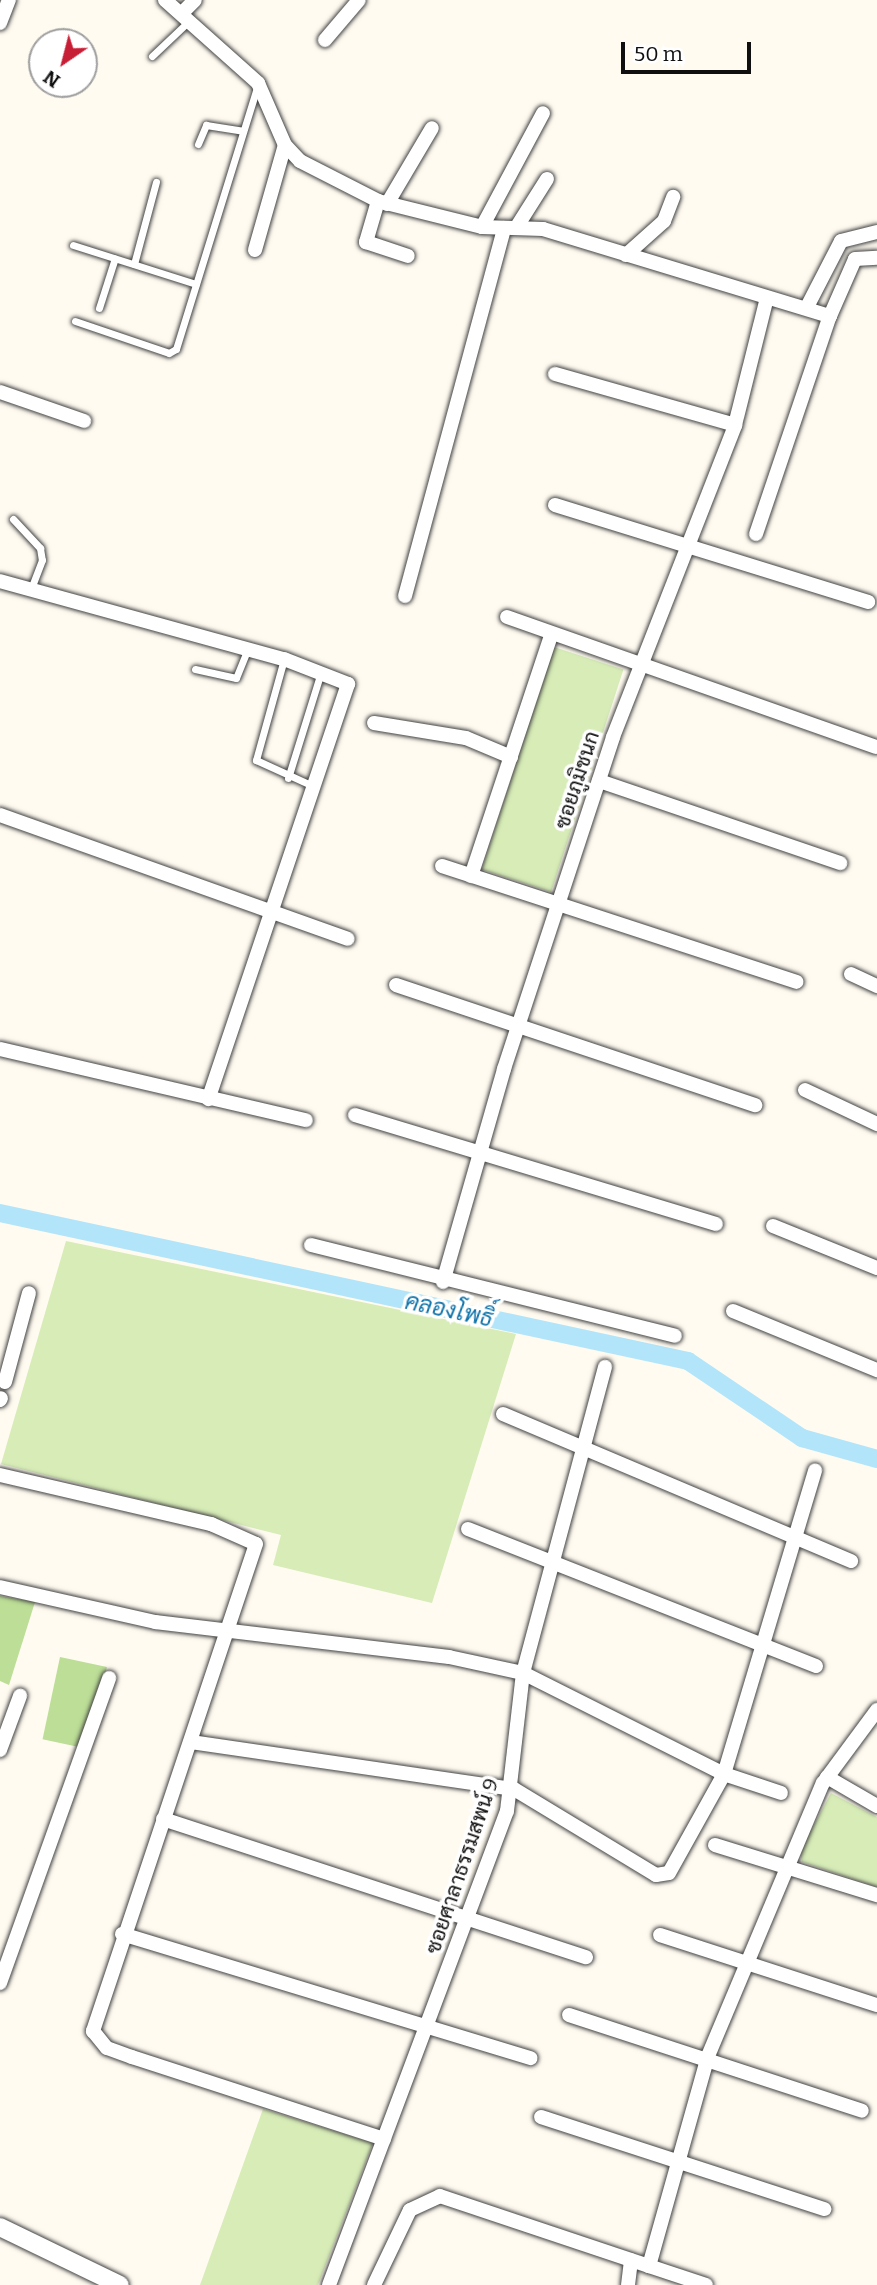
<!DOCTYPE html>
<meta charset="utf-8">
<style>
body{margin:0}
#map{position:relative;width:877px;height:2285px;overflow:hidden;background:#fffbf1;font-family:Bitter,Sarabun,serif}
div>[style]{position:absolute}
.green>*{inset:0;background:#d7ecb7;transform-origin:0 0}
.forest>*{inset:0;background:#bcde96;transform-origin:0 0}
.canal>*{height:18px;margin:-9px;padding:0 9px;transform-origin:9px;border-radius:9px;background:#b2e5fa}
.roads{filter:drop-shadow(0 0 2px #424242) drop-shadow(0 0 2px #424242)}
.service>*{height:7px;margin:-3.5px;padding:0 3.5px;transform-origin:3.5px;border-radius:3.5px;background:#fff}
.minor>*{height:14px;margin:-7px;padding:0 7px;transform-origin:7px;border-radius:7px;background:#fff}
.tertiary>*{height:18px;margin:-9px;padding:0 9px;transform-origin:9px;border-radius:9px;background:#fff}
span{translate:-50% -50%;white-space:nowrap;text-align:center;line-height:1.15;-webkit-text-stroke:7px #fff;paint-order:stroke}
.street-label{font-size:21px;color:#0f0f0f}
.water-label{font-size:23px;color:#1073a9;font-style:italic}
.north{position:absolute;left:28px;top:28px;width:70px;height:70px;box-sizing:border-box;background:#fff;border:2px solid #9f9f9f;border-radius:50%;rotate:215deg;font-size:19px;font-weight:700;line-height:28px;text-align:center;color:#0f0f0f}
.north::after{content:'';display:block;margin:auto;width:24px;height:32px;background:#c81e35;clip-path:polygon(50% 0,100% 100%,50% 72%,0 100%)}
.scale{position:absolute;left:621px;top:42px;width:130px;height:32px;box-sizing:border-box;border:4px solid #0f0f0f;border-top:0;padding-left:9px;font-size:21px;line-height:24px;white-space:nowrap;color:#0f0f0f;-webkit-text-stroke:5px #fff;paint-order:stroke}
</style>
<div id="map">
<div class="green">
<i style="left:554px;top:647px;width:73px;height:234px;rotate:18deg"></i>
<i style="clip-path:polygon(66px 1241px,516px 1334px,432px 1603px,273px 1565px,281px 1535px,1px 1464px)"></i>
<i style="clip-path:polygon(831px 1793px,877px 1817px,877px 1887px,802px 1862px,800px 1851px)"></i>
<i style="clip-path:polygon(263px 2109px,373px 2143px,318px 2285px,200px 2285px)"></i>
</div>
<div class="forest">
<i style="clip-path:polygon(0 1596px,35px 1602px,9px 1685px,0 1681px)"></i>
<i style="left:60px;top:1657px;width:48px;height:84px;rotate:12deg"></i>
</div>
<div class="canal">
<i style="left:0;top:1213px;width:704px;rotate:12.14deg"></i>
<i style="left:688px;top:1361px;width:138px;rotate:34deg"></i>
<i style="left:802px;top:1438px;width:78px;rotate:15.6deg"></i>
</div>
<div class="roads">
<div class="service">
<i style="left:152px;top:56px;width:52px;rotate:-43.5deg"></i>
<i style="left:198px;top:144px;width:21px;rotate:-67deg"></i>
<i style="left:206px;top:125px;width:37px;rotate:9deg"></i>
<i style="left:73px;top:245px;width:129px;rotate:17.6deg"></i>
<i style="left:134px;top:264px;width:85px;rotate:-75deg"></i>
<i style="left:99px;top:308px;width:52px;rotate:-72.3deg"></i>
<i style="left:75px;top:321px;width:99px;rotate:18.8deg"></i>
<i style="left:169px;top:353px;width:8px;rotate:-30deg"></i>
<i style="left:176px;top:349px;width:274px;rotate:-72.8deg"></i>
<i style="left:13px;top:519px;width:40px;rotate:47deg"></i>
<i style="left:40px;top:548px;width:12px;rotate:81deg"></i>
<i style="left:42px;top:560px;width:31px;rotate:111deg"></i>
<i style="left:284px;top:659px;width:105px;rotate:105.5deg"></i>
<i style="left:256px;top:760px;width:63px;rotate:24.5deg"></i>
<i style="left:195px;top:669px;width:42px;rotate:12.4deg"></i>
<i style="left:236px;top:678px;width:31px;rotate:-68deg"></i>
<i style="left:288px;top:778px;width:111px;rotate:-72.7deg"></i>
</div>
<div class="minor">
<i style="left:165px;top:0;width:125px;rotate:41.7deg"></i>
<i style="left:258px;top:83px;width:68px;rotate:66.5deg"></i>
<i style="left:285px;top:145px;width:22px;rotate:47deg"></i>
<i style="left:300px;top:161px;width:88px;rotate:27.1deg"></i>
<i style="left:378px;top:201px;width:107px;rotate:14deg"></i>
<i style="left:482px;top:227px;width:61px;rotate:1.9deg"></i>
<i style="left:543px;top:229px;width:300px;rotate:16.9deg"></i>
<i style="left:830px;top:316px;width:62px;rotate:-66.3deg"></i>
<i style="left:855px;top:259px;width:22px;rotate:-3deg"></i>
<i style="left:182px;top:13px;width:18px;rotate:-45deg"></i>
<i style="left:0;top:23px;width:25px;rotate:-69deg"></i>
<i style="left:325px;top:40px;width:52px;rotate:-49.6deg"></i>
<i style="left:378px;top:201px;width:43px;rotate:106.3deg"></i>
<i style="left:366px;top:242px;width:44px;rotate:18.4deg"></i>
<i style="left:387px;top:204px;width:88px;rotate:-59.4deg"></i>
<i style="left:482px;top:227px;width:129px;rotate:-61.8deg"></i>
<i style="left:516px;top:228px;width:58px;rotate:-57.7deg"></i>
<i style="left:255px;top:250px;width:109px;rotate:-74.1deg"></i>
<i style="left:626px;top:255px;width:51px;rotate:-41.8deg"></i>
<i style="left:664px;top:221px;width:26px;rotate:-69deg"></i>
<i style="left:807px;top:307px;width:74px;rotate:-62.7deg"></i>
<i style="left:841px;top:241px;width:37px;rotate:-14deg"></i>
<i style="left:555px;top:374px;width:187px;rotate:15.8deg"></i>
<i style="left:0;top:392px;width:89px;rotate:19deg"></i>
<i style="left:555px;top:505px;width:328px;rotate:17.2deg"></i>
<i style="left:756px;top:534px;width:230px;rotate:-71.3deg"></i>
<i style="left:0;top:581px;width:295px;rotate:15.4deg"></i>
<i style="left:284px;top:659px;width:69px;rotate:21.3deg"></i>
<i style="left:348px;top:684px;width:438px;rotate:108.6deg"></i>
<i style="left:405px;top:596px;width:381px;rotate:-74.9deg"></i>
<i style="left:507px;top:617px;width:391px;rotate:19.4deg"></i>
<i style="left:374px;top:723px;width:93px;rotate:9.3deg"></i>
<i style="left:466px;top:738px;width:49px;rotate:22.9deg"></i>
<i style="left:599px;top:781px;width:255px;rotate:18.8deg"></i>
<i style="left:0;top:815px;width:369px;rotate:19.6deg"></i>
<i style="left:442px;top:866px;width:373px;rotate:18.1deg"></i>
<i style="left:471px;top:876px;width:254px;rotate:-71.6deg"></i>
<i style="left:851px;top:974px;width:29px;rotate:25deg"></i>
<i style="left:396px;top:985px;width:379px;rotate:18.5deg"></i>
<i style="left:0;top:1049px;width:314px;rotate:13.1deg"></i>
<i style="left:805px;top:1090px;width:80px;rotate:25.3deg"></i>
<i style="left:355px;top:1115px;width:377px;rotate:16.8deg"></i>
<i style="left:773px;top:1226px;width:112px;rotate:22deg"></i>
<i style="left:311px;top:1245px;width:375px;rotate:14deg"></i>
<i style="left:443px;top:1282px;width:222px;rotate:-74deg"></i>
<i style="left:504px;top:1069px;width:349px;rotate:-71.8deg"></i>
<i style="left:613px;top:737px;width:335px;rotate:-68.6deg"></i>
<i style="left:735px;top:425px;width:131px;rotate:-75.9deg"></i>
<i style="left:733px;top:1311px;width:156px;rotate:22.3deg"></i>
<i style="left:5px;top:1382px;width:92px;rotate:-74.9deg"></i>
<i style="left:0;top:1400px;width:2px;rotate:-63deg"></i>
<i style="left:503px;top:1414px;width:378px;rotate:22.9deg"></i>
<i style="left:0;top:1475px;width:217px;rotate:13.1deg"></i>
<i style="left:211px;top:1524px;width:49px;rotate:24deg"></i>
<i style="left:256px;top:1544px;width:514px;rotate:108.51deg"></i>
<i style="left:93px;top:2031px;width:22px;rotate:51deg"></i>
<i style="left:107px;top:2048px;width:27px;rotate:20deg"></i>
<i style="left:132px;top:2057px;width:265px;rotate:18deg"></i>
<i style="left:468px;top:1529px;width:374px;rotate:21.5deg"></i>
<i style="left:0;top:1587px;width:159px;rotate:12.7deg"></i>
<i style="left:155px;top:1622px;width:296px;rotate:6.8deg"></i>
<i style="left:449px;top:1657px;width:76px;rotate:12.2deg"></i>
<i style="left:523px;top:1673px;width:225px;rotate:26.7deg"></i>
<i style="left:724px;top:1774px;width:60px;rotate:18.4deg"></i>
<i style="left:191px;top:1742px;width:326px;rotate:8.3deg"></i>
<i style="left:514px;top:1789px;width:166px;rotate:31.2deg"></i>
<i style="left:656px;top:1875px;width:13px;rotate:-9deg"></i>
<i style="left:669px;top:1873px;width:113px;rotate:-60.9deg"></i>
<i style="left:724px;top:1774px;width:317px;rotate:-73.3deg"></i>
<i style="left:0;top:1750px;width:58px;rotate:-69.7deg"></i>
<i style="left:827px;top:1777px;width:58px;rotate:30.1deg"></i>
<i style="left:163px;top:1819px;width:445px;rotate:18.1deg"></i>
<i style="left:715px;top:1845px;width:170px;rotate:17.2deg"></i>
<i style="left:122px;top:1934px;width:427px;rotate:16.9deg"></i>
<i style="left:660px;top:1935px;width:228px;rotate:17.9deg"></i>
<i style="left:0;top:1983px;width:324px;rotate:-70.3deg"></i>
<i style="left:569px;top:2015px;width:308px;rotate:18.1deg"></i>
<i style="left:541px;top:2117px;width:298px;rotate:18deg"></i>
<i style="left:649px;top:2266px;width:60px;rotate:18.4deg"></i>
<i style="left:329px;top:2285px;width:506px;rotate:-69.42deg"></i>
<i style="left:507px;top:1811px;width:139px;rotate:-83.4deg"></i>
<i style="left:523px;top:1673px;width:317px;rotate:-75deg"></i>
<i style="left:374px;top:2285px;width:83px;rotate:-64.4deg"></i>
<i style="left:410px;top:2210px;width:33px;rotate:-25deg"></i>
<i style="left:440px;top:2196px;width:220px;rotate:18.5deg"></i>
<i style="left:649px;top:2266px;width:218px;rotate:-74.3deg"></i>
<i style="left:708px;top:2056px;width:296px;rotate:-67.2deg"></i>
<i style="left:823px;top:1783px;width:91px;rotate:-53.5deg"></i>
<i style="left:628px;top:2285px;width:25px;rotate:-83deg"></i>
</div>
<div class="tertiary">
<i style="left:0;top:2227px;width:133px;rotate:25.8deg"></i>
</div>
</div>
<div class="street-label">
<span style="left:577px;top:780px;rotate:-72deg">ซอยภูมิชนก</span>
<span style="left:462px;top:1866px;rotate:-71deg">ซอยศาลาธรรมสพน์ 9</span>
</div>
<div class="water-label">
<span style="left:449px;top:1310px;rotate:12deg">คลองโพธิ์</span>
</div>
<div class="north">N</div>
<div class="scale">50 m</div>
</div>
